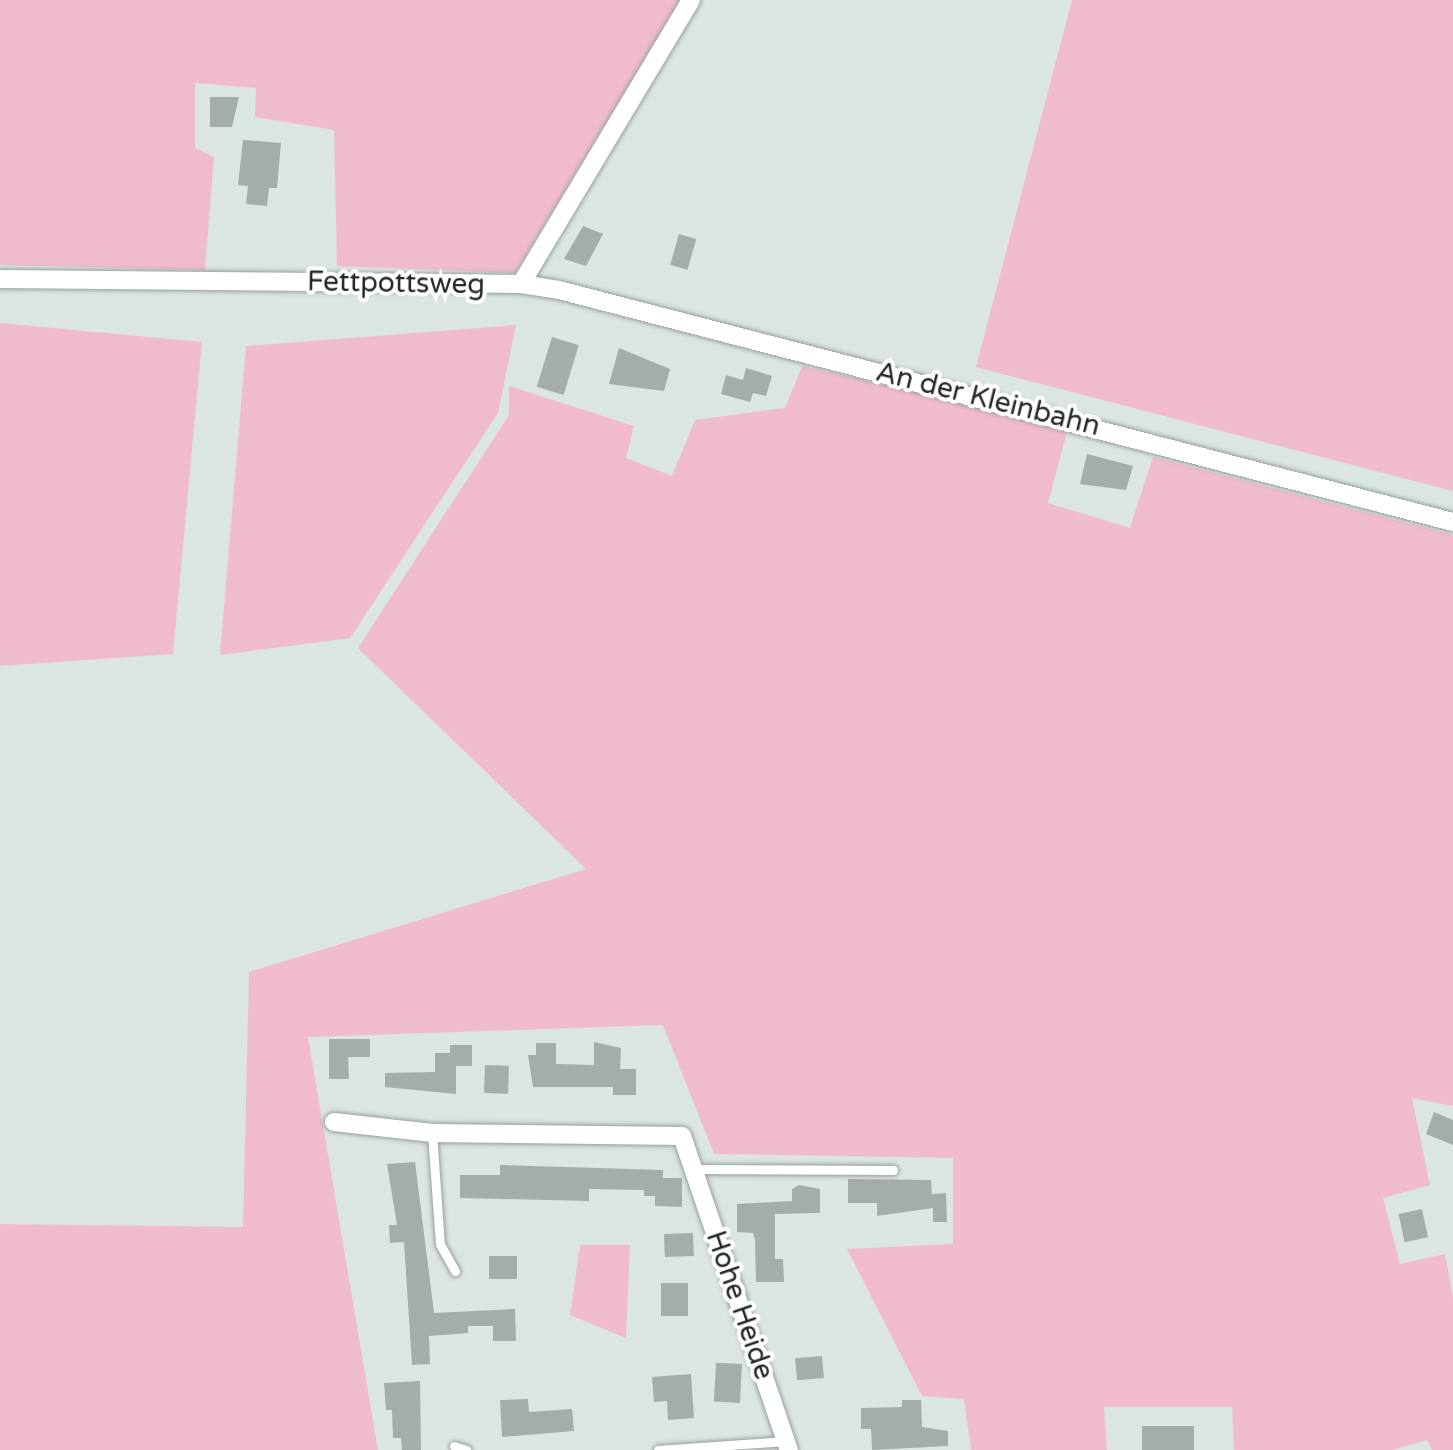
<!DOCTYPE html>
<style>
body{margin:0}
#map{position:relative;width:1453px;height:1450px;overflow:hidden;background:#dbe6e1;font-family:"Varela Round",sans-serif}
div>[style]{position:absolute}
.green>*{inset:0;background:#f0bbcd}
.building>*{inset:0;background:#a4ada9;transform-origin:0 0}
.roads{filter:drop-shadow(0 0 2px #97a09c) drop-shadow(0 0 2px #97a09c)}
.lane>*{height:9px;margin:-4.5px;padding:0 4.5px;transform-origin:4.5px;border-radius:4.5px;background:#fff}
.street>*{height:18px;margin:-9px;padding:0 9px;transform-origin:9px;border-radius:9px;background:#fff}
span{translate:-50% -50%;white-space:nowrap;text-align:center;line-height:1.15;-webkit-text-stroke:8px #fff;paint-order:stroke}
.street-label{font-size:28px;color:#242826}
</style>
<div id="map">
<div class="green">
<i style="clip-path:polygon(0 0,680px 0,515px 273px,337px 266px,334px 130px,255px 117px,256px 88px,195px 83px,195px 148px,214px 157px,205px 270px,0 265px)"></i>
<i style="clip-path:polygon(1072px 0,1453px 0,1453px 491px,976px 367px)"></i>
<i style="clip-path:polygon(0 323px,202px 342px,173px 654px,0 666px)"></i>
<i style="clip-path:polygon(516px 325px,498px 413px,350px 638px,220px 655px,246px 346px)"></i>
<i style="clip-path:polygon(802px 366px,1068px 428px,1048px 503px,1130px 528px,1153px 457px,1453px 535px,1453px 1106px,1412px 1098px,1430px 1185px,1383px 1198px,1400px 1264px,1445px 1254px,1453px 1297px,1453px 1450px,1432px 1450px,1427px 1440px,1392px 1450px,1234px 1450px,1232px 1407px,1104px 1407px,1107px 1450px,971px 1450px,964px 1399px,922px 1396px,847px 1249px,953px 1244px,953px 1158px,714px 1154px,663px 1025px,308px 1037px,378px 1450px,0 1450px,0 1224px,243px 1227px,249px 972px,586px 869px,358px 648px,509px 415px,509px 386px,634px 426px,626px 458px,672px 476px,695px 420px,785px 408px)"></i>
<i style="clip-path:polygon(580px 1245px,630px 1245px,626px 1338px,570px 1315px)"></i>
</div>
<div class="building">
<i style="clip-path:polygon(210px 97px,239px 97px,232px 127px,210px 127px)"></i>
<i style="clip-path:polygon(243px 140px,281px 143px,277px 188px,269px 188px,267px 206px,246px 204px,248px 186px,238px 185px)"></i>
<i style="clip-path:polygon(583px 226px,603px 234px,586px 266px,564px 259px)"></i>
<i style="left:679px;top:234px;width:18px;height:32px;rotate:16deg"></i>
<i style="left:552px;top:337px;width:28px;height:52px;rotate:17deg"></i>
<i style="clip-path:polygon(619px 348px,670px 369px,664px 391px,609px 384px)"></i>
<i style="clip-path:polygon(746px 368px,772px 376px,766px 396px,753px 393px,750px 402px,721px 394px,726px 375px,743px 380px)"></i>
<i style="clip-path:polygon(1087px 454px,1133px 466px,1126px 490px,1080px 484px)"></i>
<i style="clip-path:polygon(329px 1039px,370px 1039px,370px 1057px,348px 1057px,349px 1079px,329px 1079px)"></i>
<i style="clip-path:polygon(594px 1042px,621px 1048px,620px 1069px,636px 1069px,636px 1095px,613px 1095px,613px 1087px,533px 1087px,528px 1055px,536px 1055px,536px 1043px,556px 1043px,556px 1064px,594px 1065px)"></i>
<i style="clip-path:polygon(450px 1045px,472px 1045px,472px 1066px,456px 1066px,456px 1094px,385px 1087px,385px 1073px,435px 1072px,435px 1053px,450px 1053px)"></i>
<i style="left:485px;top:1065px;width:24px;height:28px;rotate:2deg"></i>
<i style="clip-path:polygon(1434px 1112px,1453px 1120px,1453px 1145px,1426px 1134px)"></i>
<i style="clip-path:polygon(415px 1162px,434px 1313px,515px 1309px,516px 1341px,493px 1341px,493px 1326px,468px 1326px,468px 1333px,429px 1336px,430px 1364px,412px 1365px,404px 1242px,390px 1243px,389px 1225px,397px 1225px,387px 1164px)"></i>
<i style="clip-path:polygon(500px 1165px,663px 1170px,663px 1178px,682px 1178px,682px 1207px,655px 1206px,655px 1196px,644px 1196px,644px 1190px,589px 1189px,589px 1201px,460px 1198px,460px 1175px,500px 1175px)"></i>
<i style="clip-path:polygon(848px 1179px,931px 1180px,932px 1194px,946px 1193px,947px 1222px,933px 1222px,933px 1208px,877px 1216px,877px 1203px,848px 1203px)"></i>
<i style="clip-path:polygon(799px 1185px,820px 1189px,820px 1213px,775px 1214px,775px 1259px,783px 1259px,784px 1282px,756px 1282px,755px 1239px,753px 1233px,737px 1232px,737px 1204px,792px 1201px,792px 1189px)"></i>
<i style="left:1422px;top:1209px;width:29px;height:24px;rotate:78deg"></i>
<i style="left:693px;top:1233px;width:23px;height:29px;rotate:88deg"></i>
<i style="left:489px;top:1256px;width:28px;height:23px"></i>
<i style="left:661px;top:1283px;width:27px;height:33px"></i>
<i style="left:822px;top:1356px;width:22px;height:27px;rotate:85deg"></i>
<i style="left:742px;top:1364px;width:39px;height:26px;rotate:93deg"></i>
<i style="clip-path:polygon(691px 1374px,694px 1418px,668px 1420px,667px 1401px,654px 1402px,652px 1377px)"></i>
<i style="clip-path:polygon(420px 1381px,421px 1450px,402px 1450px,401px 1438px,393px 1438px,392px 1410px,386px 1410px,384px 1383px)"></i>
<i style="clip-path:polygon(528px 1399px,529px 1412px,572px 1409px,574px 1431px,502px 1437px,500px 1400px)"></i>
<i style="clip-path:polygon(902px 1400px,921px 1400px,922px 1427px,948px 1431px,948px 1446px,872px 1450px,871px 1429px,861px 1429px,861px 1408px,902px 1407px)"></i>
<i style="left:1142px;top:1426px;width:52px;height:24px"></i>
</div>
<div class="roads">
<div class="lane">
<i style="left:432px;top:1133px;width:111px;rotate:85.9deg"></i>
<i style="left:440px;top:1244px;width:31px;rotate:61deg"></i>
<i style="left:695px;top:1169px;width:198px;rotate:0.3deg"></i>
<i style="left:454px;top:1446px;width:13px;rotate:18deg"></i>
<i style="left:658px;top:1450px;width:128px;rotate:-4deg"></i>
</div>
<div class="street">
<i style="left:0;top:279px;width:521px;rotate:0.55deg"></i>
<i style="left:521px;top:284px;width:38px;rotate:9deg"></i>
<i style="left:559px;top:290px;width:924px;rotate:14.55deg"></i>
<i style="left:521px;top:284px;width:331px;rotate:-59.1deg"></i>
<i style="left:334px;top:1122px;width:99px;rotate:6.4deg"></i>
<i style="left:432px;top:1133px;width:250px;rotate:0.7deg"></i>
<i style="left:682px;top:1136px;width:332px;rotate:71.2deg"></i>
</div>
</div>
<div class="street-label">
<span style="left:396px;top:283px;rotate:1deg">Fettpottsweg</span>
<span style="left:988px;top:399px;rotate:14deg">An der Kleinbahn</span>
<span style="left:740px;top:1305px;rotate:71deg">Hohe Heide</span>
</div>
</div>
